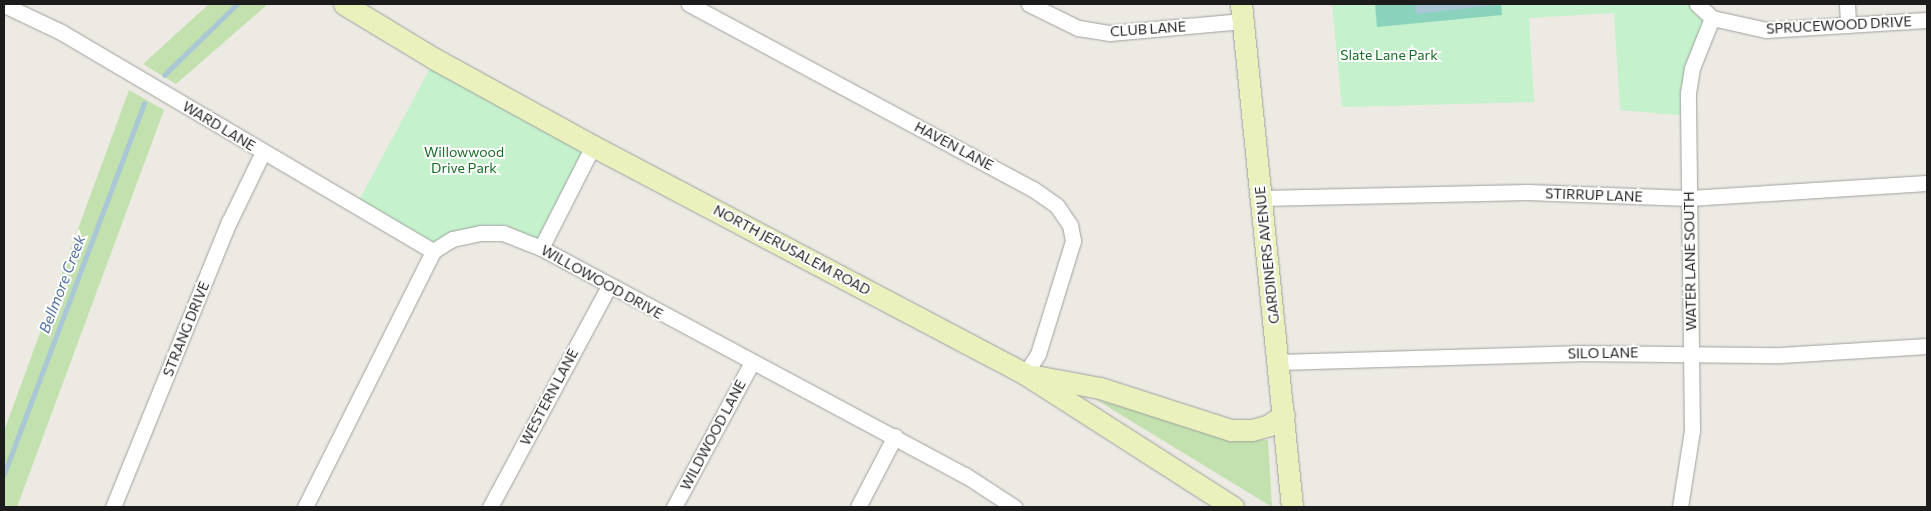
<!DOCTYPE html>
<style>
body{margin:0}
#map{position:relative;width:1931px;height:511px;overflow:hidden;background:#eceae3;font-family:Commissioner,sans-serif}
div>[style]{position:absolute}
.grass>*{inset:0;background:#c3e1af}
.park>*{inset:0;background:#c5f2cc}
.pitch>*{inset:0;background:#8bd2bc}
.water>*{inset:0;background:#a9c7d5}
.stream>*{height:4.5px;margin:-2.25px;padding:0 2.25px;transform-origin:2.25px;border-radius:2.25px;background:#a9c7d5}
.roads{filter:drop-shadow(0 0 1px #a0a0a0) drop-shadow(0 0 1px #a0a0a0)}
.minor>*{height:15px;margin:-7.5px;padding:0 7.5px;transform-origin:7.5px;border-radius:7.5px;background:#fff}
.secondary>*{height:21px;margin:-10.5px;padding:0 10.5px;transform-origin:10.5px;border-radius:10.5px;background:#eaf1bd}
span{translate:-50% -50%;white-space:nowrap;text-align:center;line-height:1.15;-webkit-text-stroke:4px #fff;paint-order:stroke}
.street-label{font-size:14px;color:#1c1c1c}
.park-label{font-size:14px;color:#186c26}
.water-label{font-size:15px;color:#5574a0;font-style:italic}
.frame{position:absolute;inset:0;border:5px solid #1c1c1c;pointer-events:none}
</style>
<div id="map">
<div class="grass">
<i style="clip-path:polygon(209px 4px,268px 4px,176px 84px,143px 64px)"></i>
<i style="clip-path:polygon(129px 90px,164px 110px,17px 507px,4px 507px,4px 431px)"></i>
<i style="clip-path:polygon(1095px 399px,1228px 438px,1268px 440px,1272px 507px)"></i>
</div>
<div class="park">
<i style="clip-path:polygon(1332px 4px,1695px 4px,1710px 19px,1688px 116px,1620px 110px,1614px 13px,1529px 18px,1534px 102px,1342px 107px)"></i>
<i style="clip-path:polygon(434px 61px,592px 146px,542px 247px,503px 233px,433px 250px,356px 206px)"></i>
</div>
<div class="pitch">
<i style="clip-path:polygon(1375px 4px,1501px 4px,1502px 15px,1377px 27px)"></i>
</div>
<div class="water">
<i style="clip-path:polygon(1415px 4px,1496px 4px,1496px 5px,1416px 14px)"></i>
</div>
<div class="stream">
<i style="left:164px;top:75px;width:102px;rotate:-44.2deg"></i>
<i style="left:4px;top:474px;width:396px;rotate:-69.3deg"></i>
</div>
<div class="roads">
<div class="minor">
<i style="left:689px;top:4px;width:391px;rotate:28.3deg"></i>
<i style="left:1033px;top:189px;width:29px;rotate:35deg"></i>
<i style="left:1057px;top:206px;width:23px;rotate:56deg"></i>
<i style="left:1070px;top:225px;width:16px;rotate:79deg"></i>
<i style="left:1073px;top:241px;width:118px;rotate:107.2deg"></i>
<i style="left:1038px;top:354px;width:24px;rotate:123deg"></i>
<i style="left:1029px;top:4px;width:55px;rotate:26.1deg"></i>
<i style="left:1078px;top:28px;width:31px;rotate:9deg"></i>
<i style="left:1109px;top:33px;width:135px;rotate:-5.1deg"></i>
<i style="left:1697px;top:4px;width:21px;rotate:43deg"></i>
<i style="left:1712px;top:18px;width:55px;rotate:12.5deg"></i>
<i style="left:1766px;top:30px;width:161px;rotate:-3.6deg"></i>
<i style="left:1847px;top:4px;width:21px;rotate:87deg"></i>
<i style="left:4px;top:5px;width:63px;rotate:25.3deg"></i>
<i style="left:61px;top:32px;width:432px;rotate:30.5deg"></i>
<i style="left:1261px;top:198px;width:266px;rotate:-1.3deg"></i>
<i style="left:1527px;top:192px;width:162px;rotate:2.1deg"></i>
<i style="left:1689px;top:198px;width:238px;rotate:-3.6deg"></i>
<i style="left:541px;top:248px;width:114px;rotate:-63deg"></i>
<i style="left:1279px;top:362px;width:298px;rotate:-1.7deg"></i>
<i style="left:1577px;top:353px;width:204px;rotate:0.6deg"></i>
<i style="left:1781px;top:355px;width:146px;rotate:-3.5deg"></i>
<i style="left:113px;top:507px;width:308px;rotate:-67.9deg"></i>
<i style="left:229px;top:222px;width:78px;rotate:-64.1deg"></i>
<i style="left:305px;top:507px;width:286px;rotate:-63.4deg"></i>
<i style="left:433px;top:251px;width:22px;rotate:-32deg"></i>
<i style="left:452px;top:239px;width:30px;rotate:-12deg"></i>
<i style="left:481px;top:233px;width:22px"></i>
<i style="left:503px;top:233px;width:41px;rotate:21.5deg"></i>
<i style="left:541px;top:248px;width:481px;rotate:28.2deg"></i>
<i style="left:965px;top:475px;width:59px;rotate:33.1deg"></i>
<i style="left:490px;top:507px;width:251px;rotate:-61.7deg"></i>
<i style="left:674px;top:507px;width:165px;rotate:-61.7deg"></i>
<i style="left:858px;top:507px;width:80px;rotate:-62.5deg"></i>
<i style="left:1680px;top:507px;width:78px;rotate:-81.1deg"></i>
<i style="left:1692px;top:430px;width:337px;rotate:-90.7deg"></i>
<i style="left:1688px;top:93px;width:25px;rotate:-81deg"></i>
<i style="left:1692px;top:68px;width:54px;rotate:-68.2deg"></i>
</div>
<div class="secondary">
<i style="left:344px;top:4px;width:104px;rotate:31.2deg"></i>
<i style="left:433px;top:58px;width:183px;rotate:28.8deg"></i>
<i style="left:593px;top:146px;width:488px;rotate:27.8deg"></i>
<i style="left:1025px;top:374px;width:247px;rotate:32.6deg"></i>
<i style="left:1241px;top:4px;width:506px;rotate:84.21deg"></i>
<i style="left:1035px;top:376px;width:66px;rotate:10.5deg"></i>
<i style="left:1100px;top:388px;width:138px;rotate:17.8deg"></i>
<i style="left:1231px;top:430px;width:21px"></i>
<i style="left:1252px;top:430px;width:18px;rotate:-16deg"></i>
<i style="left:1269px;top:425px;width:18px;rotate:-34deg"></i>
</div>
</div>
<div class="street-label">
<span style="left:1839px;top:25px;rotate:-3deg">SPRUCEWOOD DRIVE</span>
<span style="left:1148px;top:29px;rotate:-4deg">CLUB LANE</span>
<span style="left:219px;top:126px;rotate:31deg">WARD LANE</span>
<span style="left:954px;top:146px;rotate:28deg">HAVEN LANE</span>
<span style="left:1594px;top:195px;rotate:2deg">STIRRUP LANE</span>
<span style="left:792px;top:250px;rotate:28deg">NORTH JERUSALEM ROAD</span>
<span style="left:1267px;top:255px;rotate:-96deg">GARDINERS AVENUE</span>
<span style="left:1690px;top:261px;rotate:-91deg">WATER LANE SOUTH</span>
<span style="left:602px;top:282px;rotate:29deg">WILLOWOOD DRIVE</span>
<span style="left:186px;top:329px;rotate:-68deg">STRANG DRIVE</span>
<span style="left:1603px;top:353px;rotate:-1deg">SILO LANE</span>
<span style="left:549px;top:397px;rotate:-62deg">WESTERN LANE</span>
<span style="left:713px;top:435px;rotate:-62deg">WILDWOOD LANE</span>
</div>
<div class="park-label">
<span style="left:1389px;top:55px">Slate Lane Park</span>
<span style="left:464px;top:160px">Willowwood<br>Drive Park</span>
</div>
<div class="water-label">
<span style="left:62px;top:284px;rotate:-69deg">Bellmore Creek</span>
</div>
<div class="frame"></div>
</div>
